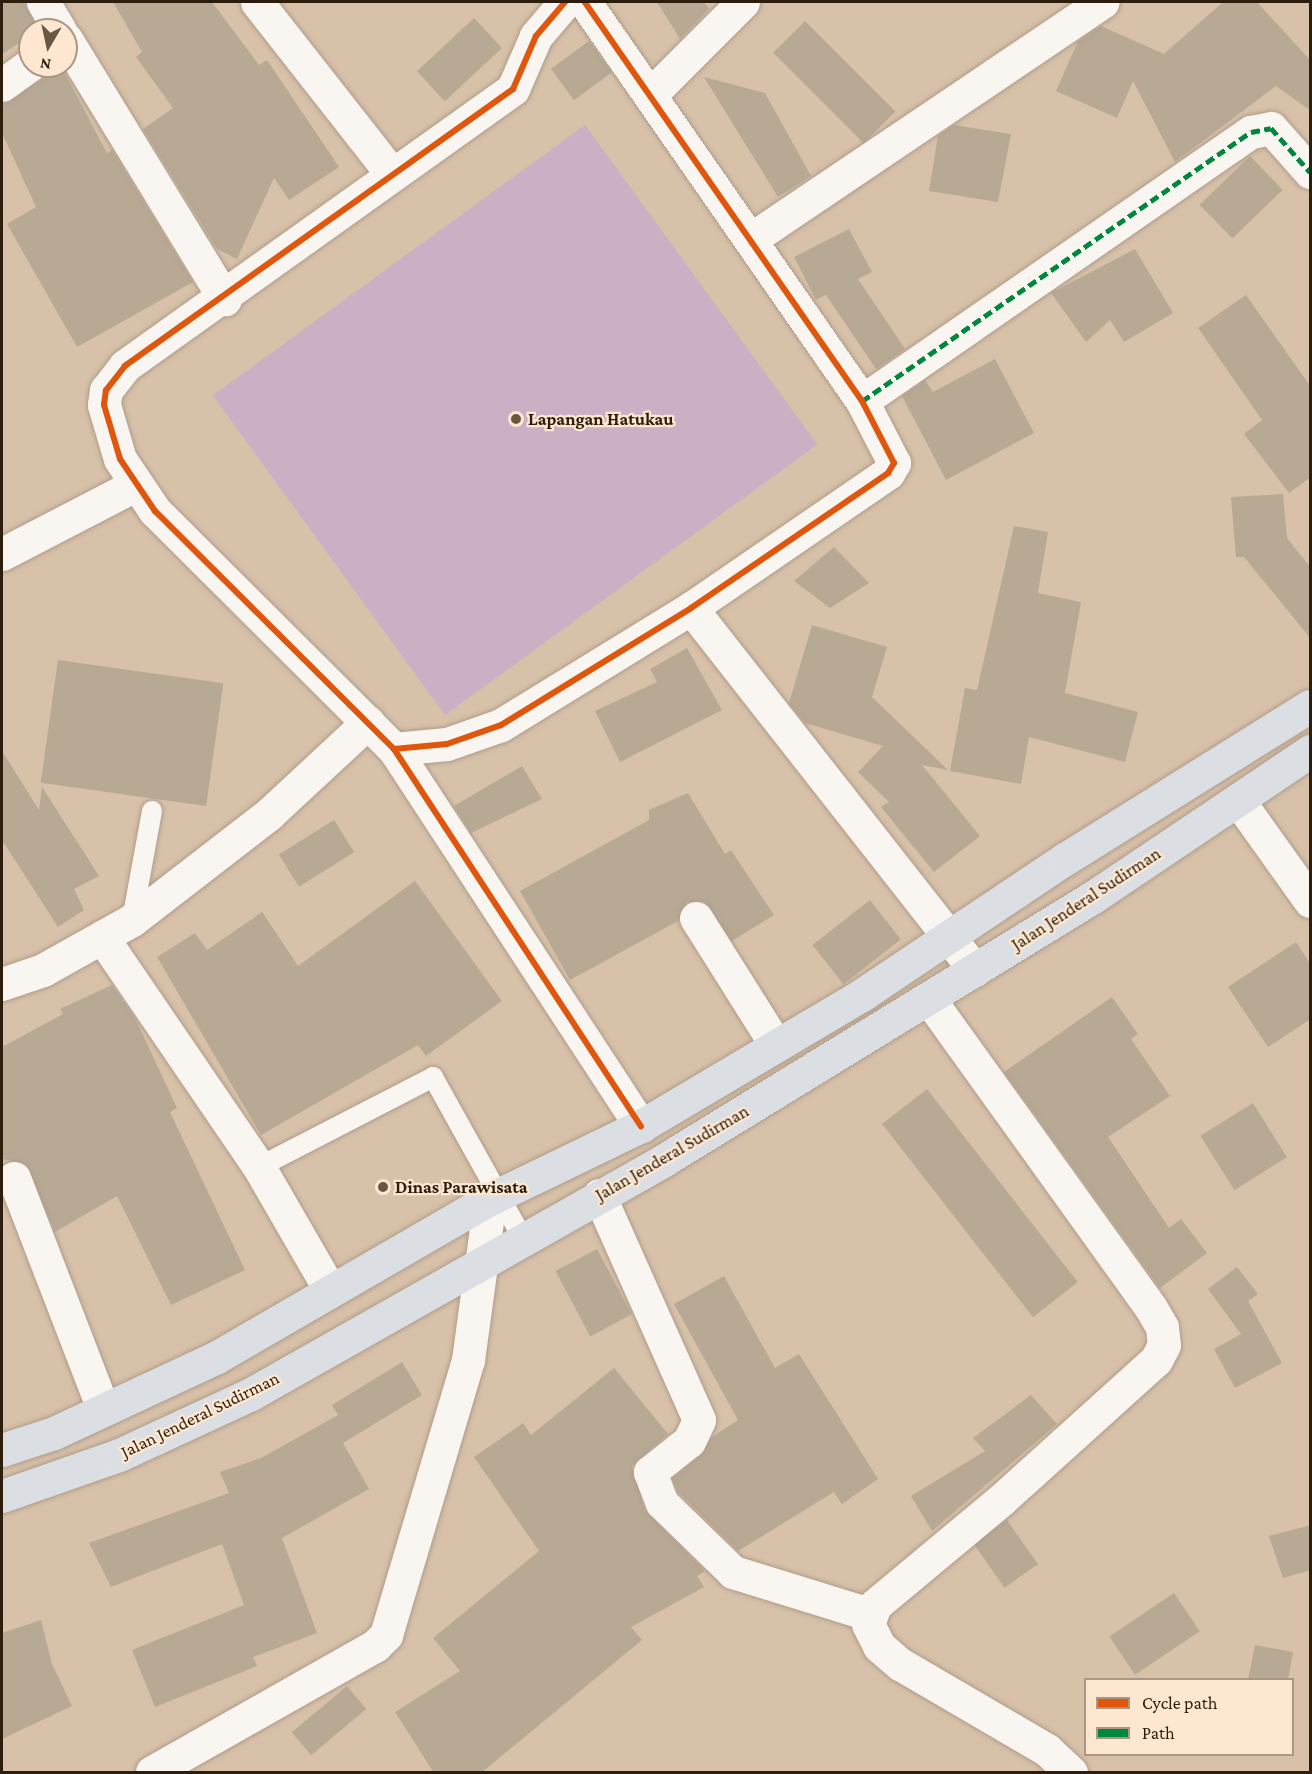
<!DOCTYPE html>
<style>
body{margin:0}
#map{position:relative;width:1312px;height:1774px;overflow:hidden;background:#d8c1a9;font-family:"Crimson Pro",serif}
div>[style]{position:absolute}
.green>*{inset:0;background:#caafc5;transform-origin:0 0}
.building>*{inset:0;background:#b8a995;transform-origin:0 0}
.roads{filter:drop-shadow(0 0 2px #af9d8a) drop-shadow(0 0 2px #af9d8a)}
.lane>*{height:20px;margin:-10px;padding:0 10px;transform-origin:10px;border-radius:10px;background:#f9f6f2}
.street>*{height:33px;margin:-16.5px;padding:0 16.5px;transform-origin:16.5px;border-radius:16.5px;background:#f9f6f2}
.highway>*{height:33px;margin:-16.5px;padding:0 16.5px;transform-origin:16.5px;border-radius:16.5px;background:#dbdfe3}
.quiet>*{height:4.5px;margin-top:-2.25px;transform-origin:0;background:repeating-linear-gradient(90deg,#00873e 0 9px,transparent 0 13.5px)}
.cycleway>*{height:6px;margin:-3px;padding:0 3px;transform-origin:3px;border-radius:3px;background:#df560c}
.dots>*{width:16px;height:16px;translate:-50% -50%;box-sizing:border-box;border:3px solid #fde7d1;border-radius:50%}
span{translate:-50% -50%;white-space:nowrap;text-align:center;line-height:1.15;-webkit-text-stroke:4.5px #fde7d1;paint-order:stroke}
.poi-label{font-size:18px;color:#2d1d0c;font-weight:700}
.left{translate:0 -50%;text-align:left}
.street-label{font-size:18px;color:#2d1d0c}
.frame{position:absolute;inset:0;border:3px solid #2d1d0c;pointer-events:none}
.legend{position:absolute;left:1084px;top:1678px;width:210px;height:78px;box-sizing:border-box;background:#fde7d1;border:2px solid #aa9682;margin:0;padding:8px 10px;list-style:none;font-size:18px;color:#2d1d0c}
.legend li{display:flex;align-items:center;gap:12px;height:30px}
.legend b{width:30px;border:2px solid #aa9682}
.north{position:absolute;left:18px;top:18px;width:60px;height:60px;box-sizing:border-box;background:#fde7d1;border:2px solid #aa9682;border-radius:50%;rotate:189deg;font-size:16px;font-weight:700;line-height:24px;text-align:center;color:#2d1d0c}
.north::after{content:'';display:block;margin:auto;width:21px;height:27px;background:#695643;clip-path:polygon(50% 0,100% 100%,50% 72%,0 100%)}
</style>
<div id="map">
<div class="green">
<i style="left:585px;top:125px;width:395px;height:460px;rotate:54deg"></i>
</div>
<div class="building">
<i style="clip-path:polygon(2px 2px,24px 2px,38px 30px,30px 30px,30px 36px,2px 54px)"></i>
<i style="clip-path:polygon(113px 2px,212px 2px,259px 65px,267px 60px,339px 167px,289px 200px,274px 178px,237px 259px,217px 249px,143px 129px,173px 108px,136px 57px,142px 52px)"></i>
<i style="clip-path:polygon(657px 2px,704px 2px,709px 9px,680px 39px)"></i>
<i style="clip-path:polygon(1223px 2px,1257px 2px,1311px 61px,1311px 111px,1276px 86px,1175px 162px,1133px 81px,1117px 118px,1056px 91px,1078px 41px,1101px 26px,1164px 54px)"></i>
<i style="left:474px;top:18px;width:41px;height:78px;rotate:47deg"></i>
<i style="left:805px;top:21px;width:128px;height:45px;rotate:45deg"></i>
<i style="left:589px;top:41px;width:39px;height:47px;rotate:54deg"></i>
<i style="clip-path:polygon(48px 66px,61px 66px,107px 153px,112px 150px,193px 282px,77px 347px,7px 224px,36px 207px,2px 133px,2px 103px,41px 80px)"></i>
<i style="clip-path:polygon(704px 77px,765px 93px,811px 176px,778px 197px)"></i>
<i style="clip-path:polygon(954px 125px,1011px 134px,998px 202px,929px 191px,938px 136px)"></i>
<i style="left:1250px;top:156px;width:47px;height:70px;rotate:46deg"></i>
<i style="clip-path:polygon(849px 229px,872px 272px,858px 279px,905px 349px,876px 369px,826px 295px,816px 300px,794px 257px)"></i>
<i style="clip-path:polygon(1135px 249px,1173px 313px,1124px 342px,1110px 320px,1086px 342px,1051px 293px)"></i>
<i style="clip-path:polygon(1246px 295px,1311px 387px,1311px 477px,1289px 493px,1244px 434px,1262px 420px,1198px 328px)"></i>
<i style="clip-path:polygon(995px 359px,1034px 433px,946px 480px,902px 396px,925px 380px,933px 392px)"></i>
<i style="clip-path:polygon(1283px 494px,1287px 538px,1311px 568px,1311px 639px,1244px 557px,1236px 557px,1231px 497px)"></i>
<i style="clip-path:polygon(1014px 526px,1048px 532px,1038px 593px,1081px 602px,1065px 693px,1138px 712px,1125px 762px,1029px 737px,1021px 784px,950px 771px,965px 688px,977px 690px)"></i>
<i style="clip-path:polygon(834px 547px,869px 583px,830px 608px,794px 581px)"></i>
<i style="clip-path:polygon(812px 625px,887px 647px,872px 697px,948px 770px,922px 765px,980px 836px,934px 872px,881px 807px,889px 802px,858px 772px,883px 746px,805px 723px,789px 703px)"></i>
<i style="clip-path:polygon(687px 648px,722px 710px,620px 762px,595px 711px,657px 682px,650px 669px)"></i>
<i style="left:58px;top:660px;width:167px;height:124px;rotate:8deg"></i>
<i style="clip-path:polygon(2px 751px,39px 810px,42px 787px,99px 876px,74px 889px,84px 910px,58px 927px,2px 840px)"></i>
<i style="clip-path:polygon(522px 766px,542px 799px,471px 833px,454px 806px)"></i>
<i style="clip-path:polygon(688px 793px,725px 854px,731px 850px,774px 915px,732px 941px,705px 902px,687px 902px,678px 921px,570px 980px,520px 891px,649px 820px,649px 810px)"></i>
<i style="left:334px;top:820px;width:38px;height:65px;rotate:58deg"></i>
<i style="clip-path:polygon(415px 881px,502px 1001px,426px 1056px,418px 1045px,261px 1135px,157px 957px,195px 933px,207px 950px,262px 912px,298px 966px)"></i>
<i style="left:870px;top:900px;width:50px;height:73px;rotate:52deg"></i>
<i style="clip-path:polygon(1296px 942px,1311px 965px,1311px 1019px,1268px 1047px,1228px 987px)"></i>
<i style="clip-path:polygon(112px 985px,135px 1018px,177px 1108px,170px 1112px,245px 1270px,171px 1305px,117px 1196px,55px 1232px,26px 1164px,2px 1159px,2px 1047px,63px 1014px,60px 1009px)"></i>
<i style="clip-path:polygon(1112px 997px,1138px 1034px,1131px 1039px,1170px 1096px,1108px 1137px,1169px 1228px,1181px 1219px,1207px 1253px,1160px 1288px,1004px 1072px)"></i>
<i style="left:927px;top:1089px;width:245px;height:57px;rotate:52deg"></i>
<i style="left:1253px;top:1103px;width:64px;height:62px;rotate:58deg"></i>
<i style="left:597px;top:1249px;width:74px;height:47px;rotate:62deg"></i>
<i style="clip-path:polygon(1237px 1267px,1258px 1294px,1248px 1301px,1282px 1363px,1235px 1388px,1214px 1349px,1241px 1334px,1208px 1289px)"></i>
<i style="clip-path:polygon(724px 1276px,775px 1368px,799px 1354px,878px 1479px,842px 1504px,834px 1492px,738px 1551px,678px 1492px,672px 1478px,701px 1455px,712px 1437px,738px 1420px,674px 1304px)"></i>
<i style="clip-path:polygon(402px 1362px,422px 1395px,343px 1443px,369px 1489px,282px 1538px,317px 1633px,253px 1657px,257px 1666px,155px 1707px,132px 1650px,244px 1605px,222px 1544px,111px 1587px,89px 1543px,229px 1493px,220px 1472px,261px 1458px,338px 1415px,332px 1405px)"></i>
<i style="clip-path:polygon(614px 1368px,668px 1434px,632px 1466px,645px 1510px,705px 1571px,697px 1576px,704px 1587px,631px 1627px,642px 1640px,481px 1773px,434px 1773px,395px 1712px,460px 1671px,433px 1638px,539px 1551px,474px 1457px,523px 1423px,531px 1435px)"></i>
<i style="clip-path:polygon(1031px 1395px,1057px 1424px,932px 1531px,911px 1496px,985px 1451px,973px 1438px)"></i>
<i style="left:1007px;top:1520px;width:54px;height:41px;rotate:55deg"></i>
<i style="clip-path:polygon(1311px 1525px,1311px 1570px,1283px 1578px,1269px 1536px)"></i>
<i style="left:1174px;top:1593px;width:46px;height:78px;rotate:56deg"></i>
<i style="clip-path:polygon(41px 1620px,52px 1664px,72px 1706px,2px 1739px,2px 1633px)"></i>
<i style="clip-path:polygon(1255px 1645px,1293px 1652px,1288px 1680px,1248px 1680px)"></i>
<i style="left:347px;top:1686px;width:30px;height:72px;rotate:50deg"></i>
</div>
<div class="roads">
<div class="lane">
<i style="left:132px;top:920px;width:111px;rotate:-79.6deg"></i>
<i style="left:259px;top:1167px;width:196px;rotate:-27.3deg"></i>
<i style="left:433px;top:1077px;width:183px;rotate:60.9deg"></i>
</div>
<div class="street">
<i style="left:43px;top:2px;width:33px;rotate:59deg"></i>
<i style="left:257px;top:2px;width:217px;rotate:51.9deg"></i>
<i style="left:565px;top:2px;width:45px;rotate:130.5deg"></i>
<i style="left:536px;top:36px;width:58px;rotate:113.5deg"></i>
<i style="left:513px;top:89px;width:477px;rotate:144.5deg"></i>
<i style="left:125px;top:366px;width:31px;rotate:128deg"></i>
<i style="left:106px;top:390px;width:15px;rotate:98deg"></i>
<i style="left:104px;top:405px;width:56px;rotate:73.5deg"></i>
<i style="left:120px;top:459px;width:63px;rotate:56.1deg"></i>
<i style="left:155px;top:511px;width:337px;rotate:44.9deg"></i>
<i style="left:394px;top:749px;width:451px;rotate:56.8deg"></i>
<i style="left:66px;top:39px;width:305px;rotate:58.6deg"></i>
<i style="left:2px;top:85px;width:34px;rotate:-36deg"></i>
<i style="left:651px;top:94px;width:130px;rotate:-45deg"></i>
<i style="left:751px;top:239px;width:424px;rotate:-34deg"></i>
<i style="left:862px;top:401px;width:473px;rotate:-34.7deg"></i>
<i style="left:1251px;top:132px;width:20px;rotate:-11deg"></i>
<i style="left:1271px;top:128px;width:59px;rotate:48.4deg"></i>
<i style="left:2px;top:554px;width:150px;rotate:-27.4deg"></i>
<i style="left:691px;top:608px;width:460px;rotate:51.9deg"></i>
<i style="left:394px;top:749px;width:53px;rotate:-5.4deg"></i>
<i style="left:447px;top:744px;width:57px;rotate:-19.4deg"></i>
<i style="left:501px;top:725px;width:223px;rotate:-31.6deg"></i>
<i style="left:691px;top:608px;width:239px;rotate:-34.4deg"></i>
<i style="left:888px;top:473px;width:12px;rotate:-59deg"></i>
<i style="left:894px;top:463px;width:70px;rotate:-117.3deg"></i>
<i style="left:862px;top:401px;width:486px;rotate:-124.8deg"></i>
<i style="left:1238px;top:800px;width:124px;rotate:54.5deg"></i>
<i style="left:696px;top:918px;width:150px;rotate:57.8deg"></i>
<i style="left:102px;top:937px;width:278px;rotate:55.7deg"></i>
<i style="left:259px;top:1167px;width:140px;rotate:60deg"></i>
<i style="left:2px;top:984px;width:43px;rotate:-18.9deg"></i>
<i style="left:43px;top:970px;width:102px;rotate:-29.3deg"></i>
<i style="left:132px;top:920px;width:173px;rotate:-37.7deg"></i>
<i style="left:269px;top:814px;width:135px;rotate:-42.9deg"></i>
<i style="left:929px;top:999px;width:380px;rotate:54.3deg"></i>
<i style="left:1151px;top:1308px;width:22px;rotate:60deg"></i>
<i style="left:1162px;top:1327px;width:18px;rotate:84deg"></i>
<i style="left:1164px;top:1345px;width:17px;rotate:118deg"></i>
<i style="left:1156px;top:1360px;width:209px;rotate:137.9deg"></i>
<i style="left:1001px;top:1500px;width:164px;rotate:140.2deg"></i>
<i style="left:875px;top:1605px;width:20px;rotate:110deg"></i>
<i style="left:868px;top:1624px;width:25px;rotate:63deg"></i>
<i style="left:879px;top:1646px;width:28px;rotate:41deg"></i>
<i style="left:900px;top:1664px;width:170px;rotate:30.3deg"></i>
<i style="left:1047px;top:1750px;width:33px;rotate:43deg"></i>
<i style="left:14px;top:1178px;width:248px;rotate:68.9deg"></i>
<i style="left:599px;top:1195px;width:246px;rotate:66deg"></i>
<i style="left:699px;top:1420px;width:23px;rotate:115deg"></i>
<i style="left:689px;top:1441px;width:50px;rotate:141.5deg"></i>
<i style="left:650px;top:1472px;width:33px;rotate:69deg"></i>
<i style="left:662px;top:1503px;width:99px;rotate:44.2deg"></i>
<i style="left:733px;top:1572px;width:142px;rotate:17.2deg"></i>
<i style="left:152px;top:1772px;width:256px;rotate:-29.5deg"></i>
<i style="left:375px;top:1646px;width:16px;rotate:-45deg"></i>
<i style="left:386px;top:1635px;width:287px;rotate:-73.4deg"></i>
<i style="left:468px;top:1360px;width:162px;rotate:-82.2deg"></i>
</div>
<div class="highway">
<i style="left:2px;top:1450px;width:55px;rotate:-18.1deg"></i>
<i style="left:54px;top:1433px;width:180px;rotate:-25deg"></i>
<i style="left:217px;top:1357px;width:315px;rotate:-30.1deg"></i>
<i style="left:490px;top:1199px;width:168px;rotate:-25.8deg"></i>
<i style="left:641px;top:1126px;width:258px;rotate:-30.7deg"></i>
<i style="left:863px;top:994px;width:243px;rotate:-33.8deg"></i>
<i style="left:1065px;top:859px;width:289px;rotate:-32deg"></i>
<i style="left:2px;top:1496px;width:124px;rotate:-19.3deg"></i>
<i style="left:119px;top:1455px;width:145px;rotate:-24.8deg"></i>
<i style="left:251px;top:1394px;width:475px;rotate:-29.5deg"></i>
<i style="left:664px;top:1160px;width:503px;rotate:-31.51deg"></i>
<i style="left:1093px;top:897px;width:262px;rotate:-33.9deg"></i>
</div>
</div>
<div class="quiet">
<i style="left:862px;top:401px;width:473px;rotate:-34.7deg"></i>
<i style="left:1251px;top:132px;width:20px;rotate:-11deg"></i>
<i style="left:1271px;top:128px;width:59px;rotate:48.4deg"></i>
</div>
<div class="cycleway">
<i style="left:565px;top:2px;width:45px;rotate:130.5deg"></i>
<i style="left:536px;top:36px;width:58px;rotate:113.5deg"></i>
<i style="left:513px;top:89px;width:477px;rotate:144.5deg"></i>
<i style="left:125px;top:366px;width:31px;rotate:128deg"></i>
<i style="left:106px;top:390px;width:15px;rotate:98deg"></i>
<i style="left:104px;top:405px;width:56px;rotate:73.5deg"></i>
<i style="left:120px;top:459px;width:63px;rotate:56.1deg"></i>
<i style="left:155px;top:511px;width:337px;rotate:44.9deg"></i>
<i style="left:394px;top:749px;width:451px;rotate:56.8deg"></i>
<i style="left:394px;top:749px;width:53px;rotate:-5.4deg"></i>
<i style="left:447px;top:744px;width:57px;rotate:-19.4deg"></i>
<i style="left:501px;top:725px;width:223px;rotate:-31.6deg"></i>
<i style="left:691px;top:608px;width:239px;rotate:-34.4deg"></i>
<i style="left:888px;top:473px;width:12px;rotate:-59deg"></i>
<i style="left:894px;top:463px;width:70px;rotate:-117.3deg"></i>
<i style="left:862px;top:401px;width:486px;rotate:-124.8deg"></i>
</div>
<div class="dots">
<i style="left:516px;top:419px;background:#695643"></i>
<i style="left:383px;top:1187px;background:#695643"></i>
</div>
<div class="poi-label">
<span class="left" style="left:528px;top:419px">Lapangan Hatukau</span>
<span class="left" style="left:395px;top:1187px">Dinas Parawisata</span>
</div>
<div class="street-label">
<span style="left:1086px;top:899px;rotate:-33deg">Jalan Jenderal Sudirman</span>
<span style="left:672px;top:1153px;rotate:-30deg">Jalan Jenderal Sudirman</span>
<span style="left:200px;top:1415px;rotate:-26deg">Jalan Jenderal Sudirman</span>
</div>
<div class="frame"></div>
<ul class="legend">
<li><b style="height:8px;background:#df560c"></b>Cycle path</li>
<li><b style="height:8px;background:#00873e"></b>Path</li>
</ul>
<div class="north">N</div>
</div>
